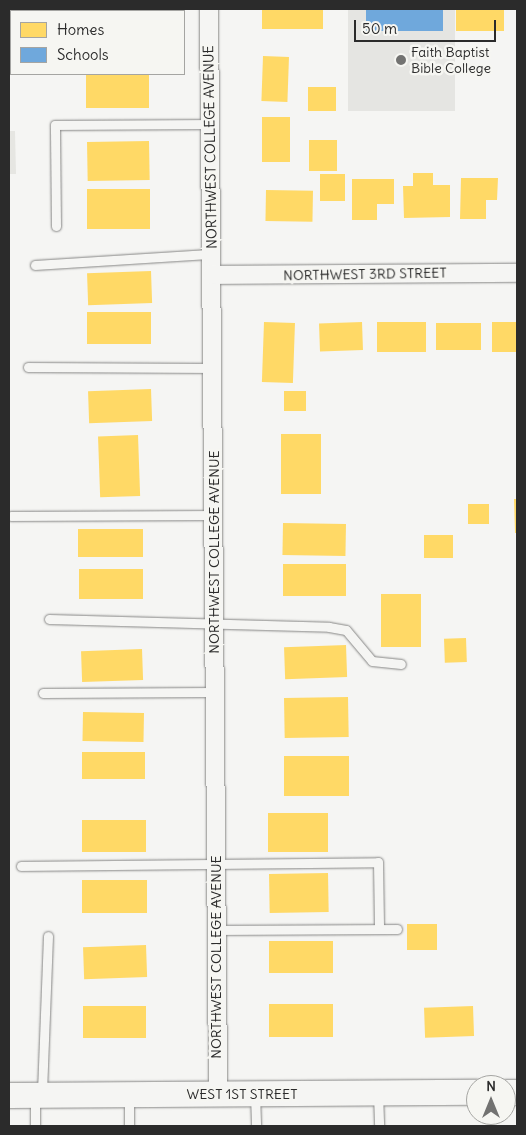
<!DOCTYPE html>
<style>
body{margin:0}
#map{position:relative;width:526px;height:1135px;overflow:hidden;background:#f5f5f3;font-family:Delius,sans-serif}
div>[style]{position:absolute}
.built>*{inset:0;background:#e5e5e2;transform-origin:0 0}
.green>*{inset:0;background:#e6e6e2}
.homes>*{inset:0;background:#ffd966;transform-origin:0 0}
.schools>*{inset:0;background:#6fa8dc;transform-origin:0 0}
.roads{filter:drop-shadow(0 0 1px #868685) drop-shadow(0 0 1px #868685)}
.service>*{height:9px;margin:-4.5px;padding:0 4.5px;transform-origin:4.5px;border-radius:4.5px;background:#f5f5f3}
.minor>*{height:18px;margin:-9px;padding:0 9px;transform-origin:9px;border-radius:9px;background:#f5f5f3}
.secondary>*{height:25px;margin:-12.5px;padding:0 12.5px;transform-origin:12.5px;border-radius:12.5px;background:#f5f5f3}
.dots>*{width:14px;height:14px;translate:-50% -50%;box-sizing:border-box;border:2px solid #f6f6f2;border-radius:50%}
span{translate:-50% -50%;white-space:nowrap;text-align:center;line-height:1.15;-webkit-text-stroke:5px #f6f6f2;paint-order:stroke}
.poi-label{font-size:14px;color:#2b2b2b}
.left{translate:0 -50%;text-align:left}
.street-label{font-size:14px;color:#2b2b2b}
.frame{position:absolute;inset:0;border:10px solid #2b2b2b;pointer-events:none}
.legend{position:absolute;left:10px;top:10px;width:175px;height:65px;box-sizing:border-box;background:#f6f6f2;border:1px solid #a5a5a2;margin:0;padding:6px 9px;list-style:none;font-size:15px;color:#2b2b2b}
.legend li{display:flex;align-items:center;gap:10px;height:25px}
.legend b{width:25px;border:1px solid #a5a5a2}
.north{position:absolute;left:466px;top:1075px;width:50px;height:50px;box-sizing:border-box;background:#f6f6f2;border:1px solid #a5a5a2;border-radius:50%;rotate:0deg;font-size:14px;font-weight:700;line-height:20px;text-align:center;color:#2b2b2b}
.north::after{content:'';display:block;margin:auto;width:18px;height:22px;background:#727271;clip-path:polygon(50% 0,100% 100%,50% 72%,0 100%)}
.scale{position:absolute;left:354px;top:20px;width:142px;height:22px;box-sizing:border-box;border:2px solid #2b2b2b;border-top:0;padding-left:6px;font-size:15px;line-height:18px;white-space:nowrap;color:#2b2b2b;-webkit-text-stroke:4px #f6f6f2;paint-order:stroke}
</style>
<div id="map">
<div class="built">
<i style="clip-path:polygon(9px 9px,173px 9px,173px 11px,11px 11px,11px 60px,9px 60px)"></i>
<i style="left:348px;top:9px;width:107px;height:102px"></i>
</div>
<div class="green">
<i style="clip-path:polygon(9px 131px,15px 131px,16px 174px,9px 174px)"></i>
</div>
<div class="homes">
<i style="left:262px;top:9px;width:61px;height:20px"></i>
<i style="left:456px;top:9px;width:48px;height:22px"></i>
<i style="left:263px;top:56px;width:26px;height:45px;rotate:2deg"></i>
<i style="left:86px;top:74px;width:63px;height:34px"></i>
<i style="left:336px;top:87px;width:24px;height:28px;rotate:90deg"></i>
<i style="left:262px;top:117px;width:28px;height:45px"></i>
<i style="left:309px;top:140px;width:28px;height:31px"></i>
<i style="left:149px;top:141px;width:39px;height:62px;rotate:89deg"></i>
<i style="clip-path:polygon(413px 173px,433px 173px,433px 185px,450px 185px,450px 217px,404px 218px,403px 186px,413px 186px)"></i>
<i style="left:320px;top:174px;width:25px;height:27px"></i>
<i style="clip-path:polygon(461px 178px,498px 178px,497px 200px,486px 200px,486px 219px,460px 219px)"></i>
<i style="clip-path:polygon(352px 179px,394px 179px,394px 204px,377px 204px,377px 220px,352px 220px)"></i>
<i style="left:150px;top:189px;width:40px;height:63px;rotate:90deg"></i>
<i style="left:266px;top:190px;width:47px;height:31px;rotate:1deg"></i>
<i style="left:151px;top:271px;width:32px;height:64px;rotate:88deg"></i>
<i style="left:151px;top:312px;width:32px;height:64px;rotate:90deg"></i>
<i style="left:264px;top:322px;width:31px;height:60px;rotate:2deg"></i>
<i style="left:362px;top:322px;width:28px;height:43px;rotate:88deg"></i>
<i style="left:377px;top:322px;width:49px;height:30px"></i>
<i style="left:517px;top:322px;width:30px;height:25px;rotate:90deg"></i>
<i style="left:436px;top:323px;width:45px;height:27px"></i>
<i style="left:151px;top:389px;width:32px;height:63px;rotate:88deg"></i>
<i style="left:284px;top:391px;width:22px;height:20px"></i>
<i style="left:321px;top:434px;width:60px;height:40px;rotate:90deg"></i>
<i style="left:138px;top:435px;width:61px;height:40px;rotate:88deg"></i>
<i style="clip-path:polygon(514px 499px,517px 499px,517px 533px,515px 533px)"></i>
<i style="left:468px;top:504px;width:21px;height:20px"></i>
<i style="left:283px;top:523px;width:63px;height:32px;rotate:1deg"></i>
<i style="left:78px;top:529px;width:65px;height:28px"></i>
<i style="left:424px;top:535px;width:29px;height:23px"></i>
<i style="left:283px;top:564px;width:63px;height:32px"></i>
<i style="left:79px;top:569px;width:64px;height:30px"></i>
<i style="left:381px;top:594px;width:40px;height:53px"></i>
<i style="left:466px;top:638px;width:24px;height:22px;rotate:88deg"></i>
<i style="left:346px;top:645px;width:32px;height:62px;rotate:88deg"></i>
<i style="left:142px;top:649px;width:31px;height:61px;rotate:88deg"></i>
<i style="left:348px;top:697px;width:40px;height:64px;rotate:89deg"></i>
<i style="left:83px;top:712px;width:61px;height:29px;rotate:1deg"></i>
<i style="left:82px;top:752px;width:63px;height:27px"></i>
<i style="left:349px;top:756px;width:40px;height:65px;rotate:90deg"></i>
<i style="left:328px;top:813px;width:39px;height:60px;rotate:90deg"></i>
<i style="left:82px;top:820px;width:64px;height:32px"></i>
<i style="left:328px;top:873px;width:39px;height:59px;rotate:89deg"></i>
<i style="left:147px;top:880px;width:33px;height:65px;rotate:90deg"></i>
<i style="left:407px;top:924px;width:30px;height:26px"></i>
<i style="left:333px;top:941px;width:32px;height:64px;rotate:90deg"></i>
<i style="left:146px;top:945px;width:32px;height:63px;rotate:88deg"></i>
<i style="left:269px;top:1004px;width:64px;height:33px"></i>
<i style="left:83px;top:1006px;width:63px;height:32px"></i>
<i style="left:473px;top:1006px;width:30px;height:49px;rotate:88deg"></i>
</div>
<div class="schools">
<i style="left:366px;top:9px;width:77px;height:22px"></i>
</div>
<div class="roads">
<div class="service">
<i style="left:71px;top:9px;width:2px;rotate:90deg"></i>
<i style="left:9px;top:20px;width:2px"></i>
<i style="left:56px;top:226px;width:101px;rotate:-90.6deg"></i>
<i style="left:55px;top:125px;width:155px;rotate:-0.4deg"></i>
<i style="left:35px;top:265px;width:177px;rotate:-3.6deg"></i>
<i style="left:28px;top:367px;width:184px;rotate:0.3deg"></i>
<i style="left:11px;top:516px;width:202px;rotate:-0.3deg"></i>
<i style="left:49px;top:619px;width:280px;rotate:1.6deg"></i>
<i style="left:329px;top:627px;width:17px;rotate:10deg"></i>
<i style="left:346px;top:630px;width:40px;rotate:50deg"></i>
<i style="left:372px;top:661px;width:29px;rotate:6deg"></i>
<i style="left:43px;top:693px;width:171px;rotate:-0.3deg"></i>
<i style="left:21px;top:866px;width:357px;rotate:-0.6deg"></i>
<i style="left:378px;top:862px;width:67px;rotate:89.1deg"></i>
<i style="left:216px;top:930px;width:181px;rotate:-0.3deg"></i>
<i style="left:42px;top:1092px;width:156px;rotate:-87.8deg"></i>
<i style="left:378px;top:1093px;width:33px;rotate:88deg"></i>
<i style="left:255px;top:1094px;width:32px;rotate:88deg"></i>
<i style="left:35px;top:1095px;width:31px;rotate:90deg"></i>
<i style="left:129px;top:1095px;width:31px;rotate:90deg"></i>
</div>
<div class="minor">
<i style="left:209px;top:9px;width:1085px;rotate:89.52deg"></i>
<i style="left:212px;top:275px;width:305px;rotate:-0.4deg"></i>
</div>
<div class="secondary">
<i style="left:506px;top:1092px;width:11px"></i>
<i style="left:9px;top:1095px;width:467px;rotate:-0.4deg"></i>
</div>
</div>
<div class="dots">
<i style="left:401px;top:60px;background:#727271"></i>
</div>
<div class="poi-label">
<span class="left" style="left:411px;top:60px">Faith Baptist<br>Bible College</span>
</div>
<div class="street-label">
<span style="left:210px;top:147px;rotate:-91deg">NORTHWEST COLLEGE AVENUE</span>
<span style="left:365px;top:274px;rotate:-1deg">NORTHWEST 3RD STREET</span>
<span style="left:214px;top:552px;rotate:-90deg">NORTHWEST COLLEGE AVENUE</span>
<span style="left:216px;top:957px;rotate:-90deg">NORTHWEST COLLEGE AVENUE</span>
<span style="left:242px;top:1094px">WEST 1ST STREET</span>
</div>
<div class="frame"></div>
<ul class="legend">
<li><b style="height:14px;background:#ffd966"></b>Homes</li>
<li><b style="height:14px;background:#6fa8dc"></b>Schools</li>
</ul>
<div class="north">N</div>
<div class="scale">50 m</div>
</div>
